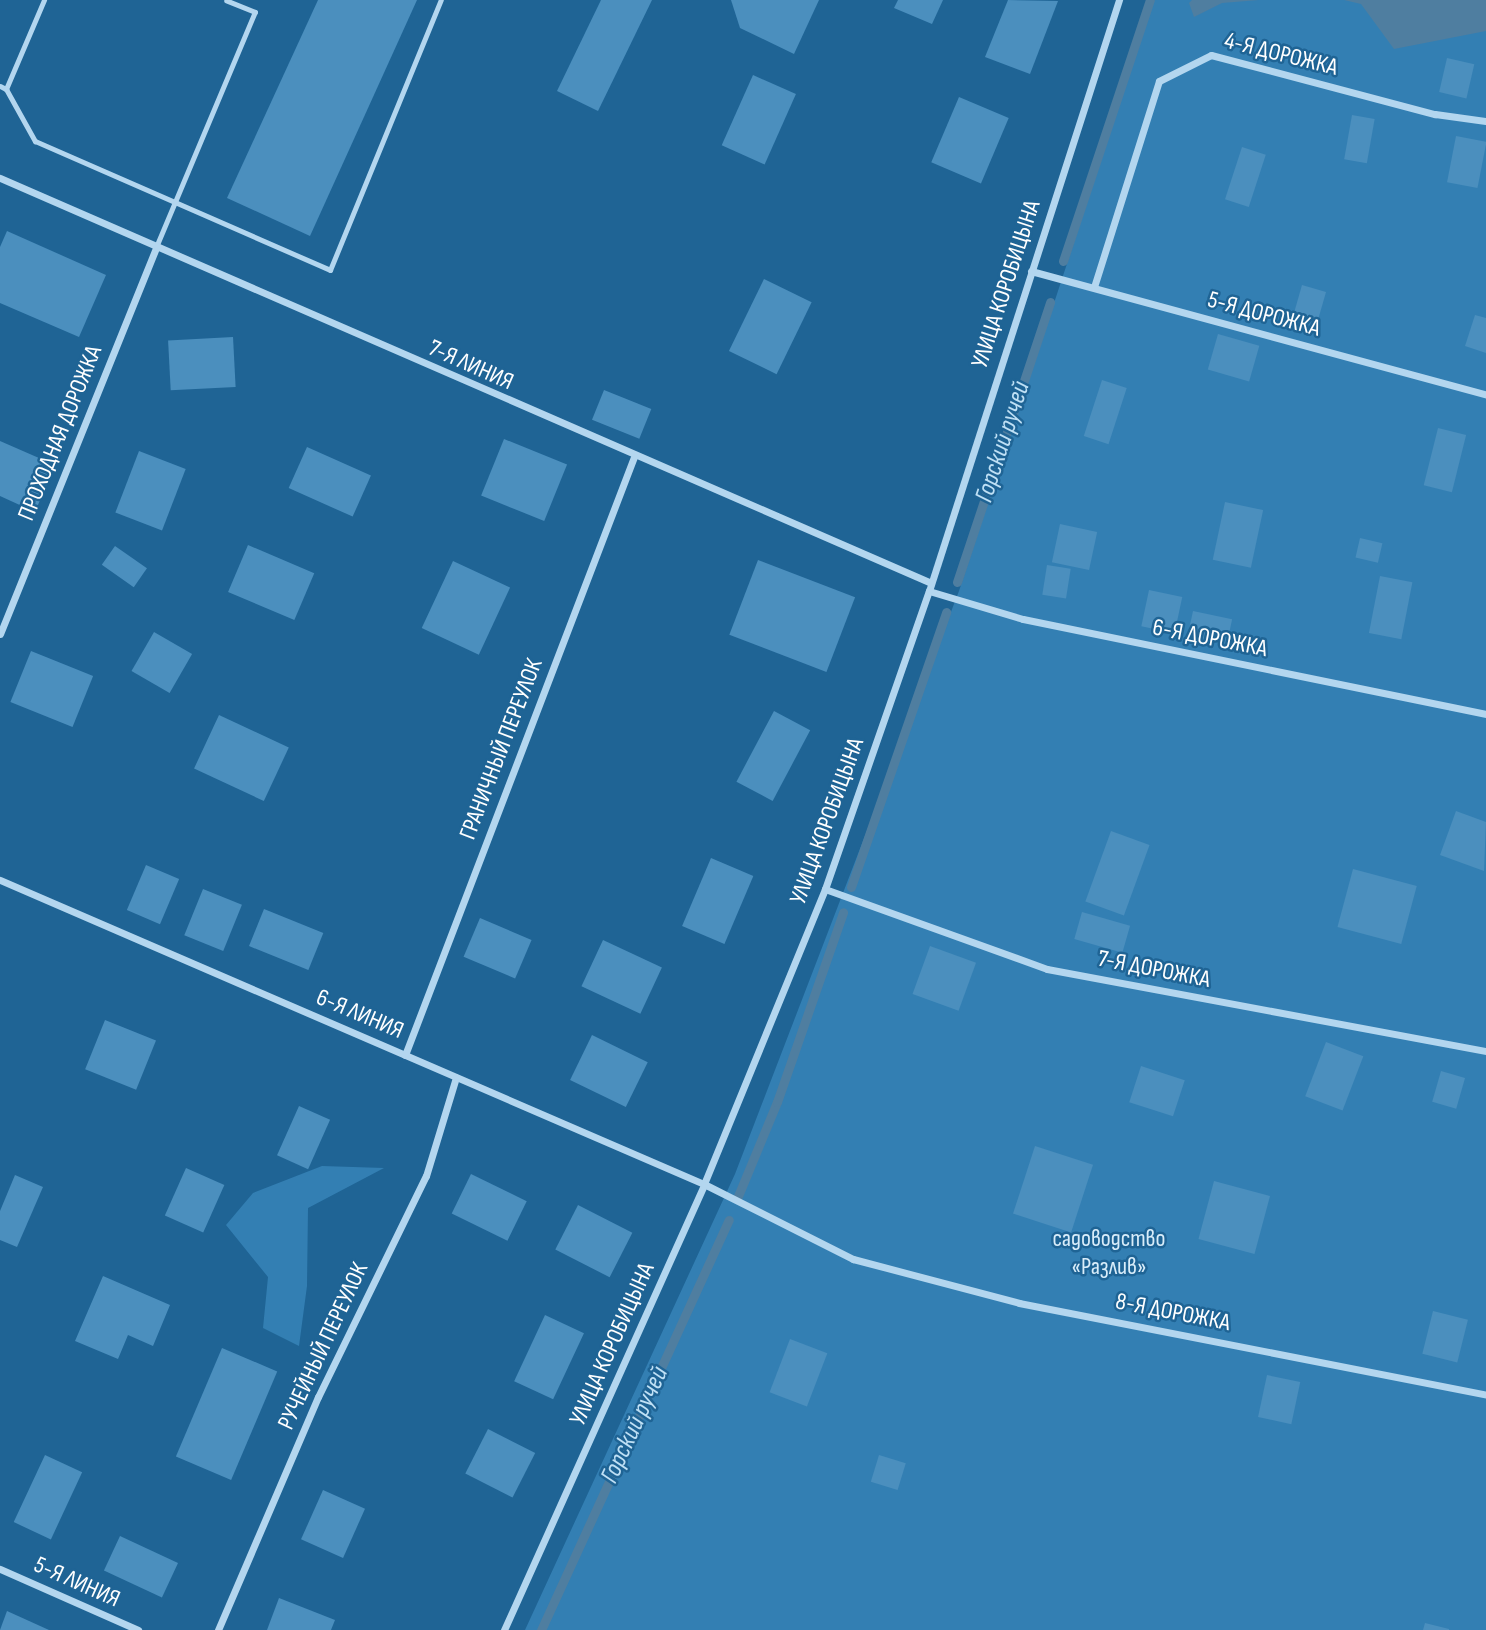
<!DOCTYPE html>
<meta charset="utf-8">
<style>
body{margin:0}
#map{position:relative;width:1486px;height:1630px;overflow:hidden;background:#1f6495;font-family:"Sofia Sans Condensed",sans-serif}
div>[style]{position:absolute}
.green>*{inset:0;background:#337fb3}
.water>*{inset:0;background:#4f7ea0}
.stream>*{height:9px;margin:-4.5px;padding:0 4.5px;transform-origin:4.5px;border-radius:4.5px;background:#4f7ea0}
.building>*{inset:0;background:#4b8fbe;transform-origin:0 0}
.service>*{height:5px;margin:-2.5px;padding:0 2.5px;transform-origin:2.5px;border-radius:2.5px;background:#b3d6ef}
.minor>*{height:7px;margin:-3.5px;padding:0 3.5px;transform-origin:3.5px;border-radius:3.5px;background:#b3d6ef}
span{translate:-50% -50%;white-space:nowrap;text-align:center;line-height:1.15;-webkit-text-stroke:5px #1f6495;paint-order:stroke}
.street-label{font-size:24px;color:#fff}
.park-label{font-size:24px;color:#d9edfa}
.water-label{font-size:26px;color:#bfe0f5;font-style:italic}
</style>
<div id="map">
<div class="green">
<i style="clip-path:polygon(1154px 0,1486px 0,1486px 1630px,525px 1630px,735px 1174px,959px 591px)"></i>
<i style="clip-path:polygon(322px 1166px,384px 1168px,308px 1208px,307px 1286px,299px 1346px,263px 1328px,268px 1277px,226px 1225px,253px 1193px)"></i>
</div>
<div class="water">
<i style="clip-path:polygon(1192px 0,1259px 0,1222px 3px,1194px 17px,1189px 3px)"></i>
<i style="clip-path:polygon(1344px 0,1486px 0,1486px 31px,1394px 49px,1361px 4px)"></i>
</div>
<div class="stream">
<i style="left:1063px;top:261px;width:275px;rotate:-71.6deg"></i>
<i style="left:957px;top:582px;width:295px;rotate:-71.6deg"></i>
<i style="left:851px;top:887px;width:291px;rotate:-70.9deg"></i>
<i style="left:738px;top:1196px;width:102px;rotate:-67.5deg"></i>
<i style="left:777px;top:1102px;width:201px;rotate:-70.8deg"></i>
<i style="left:541px;top:1630px;width:451px;rotate:-65.4deg"></i>
</div>
<div class="building">
<i style="clip-path:polygon(318px 0,417px 0,310px 236px,227px 198px)"></i>
<i style="clip-path:polygon(601px 0,652px 0,598px 111px,557px 91px)"></i>
<i style="clip-path:polygon(731px 0,819px 0,794px 54px,740px 28px)"></i>
<i style="clip-path:polygon(898px 0,943px 0,932px 24px,894px 8px)"></i>
<i style="clip-path:polygon(1008px 0,1058px 1px,1030px 74px,985px 57px)"></i>
<i style="left:1447px;top:58px;width:28px;height:35px;rotate:13deg"></i>
<i style="left:753px;top:75px;width:47px;height:77px;rotate:24deg"></i>
<i style="left:959px;top:97px;width:54px;height:71px;rotate:23deg"></i>
<i style="left:1352px;top:115px;width:23px;height:45px;rotate:10deg"></i>
<i style="left:1456px;top:136px;width:31px;height:47px;rotate:11deg"></i>
<i style="left:1242px;top:147px;width:25px;height:55px;rotate:18deg"></i>
<i style="clip-path:polygon(7px 231px,106px 275px,79px 337px,0 303px,0 247px)"></i>
<i style="left:764px;top:279px;width:53px;height:80px;rotate:26deg"></i>
<i style="left:1302px;top:285px;width:25px;height:29px;rotate:16deg"></i>
<i style="clip-path:polygon(1475px 315px,1486px 318px,1486px 353px,1465px 346px)"></i>
<i style="left:1218px;top:334px;width:43px;height:37px;rotate:16deg"></i>
<i style="left:233px;top:337px;width:50px;height:65px;rotate:87deg"></i>
<i style="left:1102px;top:380px;width:26px;height:59px;rotate:18deg"></i>
<i style="left:604px;top:390px;width:51px;height:32px;rotate:22deg"></i>
<i style="left:1438px;top:428px;width:29px;height:59px;rotate:14deg"></i>
<i style="left:504px;top:439px;width:68px;height:61px;rotate:22deg"></i>
<i style="clip-path:polygon(0 441px,55px 465px,35px 512px,0 496px)"></i>
<i style="left:307px;top:447px;width:70px;height:45px;rotate:24deg"></i>
<i style="left:139px;top:451px;width:50px;height:66px;rotate:21deg"></i>
<i style="left:1225px;top:502px;width:39px;height:59px;rotate:12deg"></i>
<i style="left:1060px;top:524px;width:38px;height:39px;rotate:12deg"></i>
<i style="left:1360px;top:538px;width:23px;height:20px;rotate:13deg"></i>
<i style="left:248px;top:545px;width:72px;height:51px;rotate:23deg"></i>
<i style="left:115px;top:546px;width:39px;height:23px;rotate:35deg"></i>
<i style="left:758px;top:560px;width:104px;height:80px;rotate:21deg"></i>
<i style="left:453px;top:561px;width:63px;height:74px;rotate:25deg"></i>
<i style="left:1047px;top:565px;width:24px;height:30px;rotate:9deg"></i>
<i style="left:1380px;top:576px;width:33px;height:58px;rotate:11deg"></i>
<i style="left:1149px;top:590px;width:34px;height:37px;rotate:12deg"></i>
<i style="left:1193px;top:611px;width:40px;height:25px;rotate:12deg"></i>
<i style="left:154px;top:632px;width:44px;height:45px;rotate:30deg"></i>
<i style="left:31px;top:651px;width:67px;height:55px;rotate:22deg"></i>
<i style="left:774px;top:711px;width:41px;height:80px;rotate:28deg"></i>
<i style="left:219px;top:715px;width:77px;height:59px;rotate:25deg"></i>
<i style="clip-path:polygon(1456px 811px,1486px 822px,1484px 871px,1440px 855px)"></i>
<i style="left:1111px;top:831px;width:41px;height:75px;rotate:20deg"></i>
<i style="left:711px;top:858px;width:46px;height:74px;rotate:23deg"></i>
<i style="left:146px;top:865px;width:36px;height:49px;rotate:23deg"></i>
<i style="left:1353px;top:869px;width:66px;height:60px;rotate:15deg"></i>
<i style="left:203px;top:889px;width:42px;height:50px;rotate:22deg"></i>
<i style="left:264px;top:909px;width:64px;height:40px;rotate:22deg"></i>
<i style="left:1082px;top:912px;width:50px;height:28px;rotate:16deg"></i>
<i style="left:480px;top:918px;width:56px;height:42px;rotate:23deg"></i>
<i style="left:603px;top:940px;width:65px;height:51px;rotate:25deg"></i>
<i style="left:930px;top:946px;width:49px;height:51px;rotate:20deg"></i>
<i style="left:105px;top:1020px;width:55px;height:53px;rotate:22deg"></i>
<i style="left:592px;top:1035px;width:62px;height:50px;rotate:26deg"></i>
<i style="left:1326px;top:1042px;width:40px;height:58px;rotate:21deg"></i>
<i style="left:1141px;top:1066px;width:46px;height:38px;rotate:18deg"></i>
<i style="left:1441px;top:1071px;width:25px;height:32px;rotate:16deg"></i>
<i style="left:299px;top:1106px;width:34px;height:54px;rotate:24deg"></i>
<i style="left:1035px;top:1146px;width:61px;height:71px;rotate:18deg"></i>
<i style="left:186px;top:1168px;width:42px;height:52px;rotate:24deg"></i>
<i style="left:471px;top:1174px;width:62px;height:44px;rotate:26deg"></i>
<i style="clip-path:polygon(15px 1175px,43px 1187px,17px 1247px,0 1240px,0 1211px)"></i>
<i style="left:1214px;top:1181px;width:58px;height:60px;rotate:15deg"></i>
<i style="left:578px;top:1205px;width:61px;height:50px;rotate:27deg"></i>
<i style="clip-path:polygon(103px 1276px,170px 1305px,153px 1346px,128px 1335px,118px 1359px,75px 1341px)"></i>
<i style="left:1433px;top:1311px;width:36px;height:44px;rotate:14deg"></i>
<i style="left:545px;top:1315px;width:43px;height:73px;rotate:25deg"></i>
<i style="left:790px;top:1339px;width:40px;height:57px;rotate:21deg"></i>
<i style="left:222px;top:1348px;width:60px;height:118px;rotate:23deg"></i>
<i style="left:1267px;top:1375px;width:34px;height:43px;rotate:12deg"></i>
<i style="left:488px;top:1429px;width:53px;height:50px;rotate:27deg"></i>
<i style="left:45px;top:1455px;width:41px;height:74px;rotate:25deg"></i>
<i style="left:879px;top:1455px;width:28px;height:28px;rotate:17deg"></i>
<i style="left:323px;top:1490px;width:46px;height:54px;rotate:24deg"></i>
<i style="left:120px;top:1536px;width:64px;height:38px;rotate:25deg"></i>
<i style="clip-path:polygon(279px 1598px,335px 1620px,331px 1630px,267px 1630px)"></i>
<i style="clip-path:polygon(7px 1611px,49px 1630px,0 1630px)"></i>
<i style="clip-path:polygon(1425px 1623px,1449px 1629px,1449px 1630px,1423px 1630px)"></i>
</div>
<div class="service">
<i style="left:0;top:86px;width:7px;rotate:27deg"></i>
<i style="left:6px;top:89px;width:97px;rotate:-66.9deg"></i>
<i style="left:6px;top:89px;width:60px;rotate:60.9deg"></i>
<i style="left:35px;top:141px;width:322px;rotate:23.6deg"></i>
<i style="left:330px;top:270px;width:292px;rotate:-67.7deg"></i>
<i style="left:156px;top:247px;width:255px;rotate:-67.2deg"></i>
<i style="left:255px;top:12px;width:31px;rotate:-158deg"></i>
</div>
<div class="minor">
<i style="left:0;top:178px;width:1013px;rotate:23.5deg"></i>
<i style="left:1031px;top:271px;width:472px;rotate:15.2deg"></i>
<i style="left:1094px;top:287px;width:216px;rotate:-72.5deg"></i>
<i style="left:1159px;top:81px;width:58px;rotate:-26.6deg"></i>
<i style="left:1211px;top:55px;width:232px;rotate:14.8deg"></i>
<i style="left:1435px;top:114px;width:51px;rotate:7.8deg"></i>
<i style="left:929px;top:591px;width:98px;rotate:16.6deg"></i>
<i style="left:1023px;top:619px;width:473px;rotate:11.6deg"></i>
<i style="left:0;top:634px;width:417px;rotate:-68deg"></i>
<i style="left:0;top:880px;width:767px;rotate:23.36deg"></i>
<i style="left:704px;top:1184px;width:167px;rotate:26.7deg"></i>
<i style="left:853px;top:1259px;width:172px;rotate:14.8deg"></i>
<i style="left:1019px;top:1303px;width:476px;rotate:11.1deg"></i>
<i style="left:825px;top:889px;width:236px;rotate:19.8deg"></i>
<i style="left:1047px;top:969px;width:447px;rotate:10.6deg"></i>
<i style="left:405px;top:1055px;width:640px;rotate:-69.05deg"></i>
<i style="left:0;top:1569px;width:151px;rotate:23.8deg"></i>
<i style="left:218px;top:1630px;width:254px;rotate:-66.8deg"></i>
<i style="left:318px;top:1397px;width:246px;rotate:-64deg"></i>
<i style="left:426px;top:1176px;width:103px;rotate:-73.1deg"></i>
<i style="left:504px;top:1630px;width:489px;rotate:-65.8deg"></i>
<i style="left:704px;top:1184px;width:319px;rotate:-67.7deg"></i>
<i style="left:825px;top:889px;width:316px;rotate:-70.8deg"></i>
<i style="left:929px;top:591px;width:621px;rotate:-72.18deg"></i>
</div>
<div class="street-label">
<span style="left:1281px;top:54px;rotate:14deg">4-Я ДОРОЖКА</span>
<span style="left:1006px;top:284px;rotate:-72deg">УЛИЦА КОРОБИЦЫНА</span>
<span style="left:1264px;top:314px;rotate:15deg">5-Я ДОРОЖКА</span>
<span style="left:471px;top:365px;rotate:24deg">7-Я ЛИНИЯ</span>
<span style="left:60px;top:433px;rotate:-68deg">ПРОХОДНАЯ ДОРОЖКА</span>
<span style="left:1210px;top:638px;rotate:11deg">6-Я ДОРОЖКА</span>
<span style="left:501px;top:749px;rotate:-69deg">ГРАНИЧНЫЙ ПЕРЕУЛОК</span>
<span style="left:827px;top:821px;rotate:-70deg">УЛИЦА КОРОБИЦЫНА</span>
<span style="left:1154px;top:969px;rotate:11deg">7-Я ДОРОЖКА</span>
<span style="left:360px;top:1014px;rotate:23deg">6-Я ЛИНИЯ</span>
<span style="left:1173px;top:1312px;rotate:11deg">8-Я ДОРОЖКА</span>
<span style="left:612px;top:1344px;rotate:-66deg">УЛИЦА КОРОБИЦЫНА</span>
<span style="left:323px;top:1346px;rotate:-65deg">РУЧЕЙНЫЙ ПЕРЕУЛОК</span>
<span style="left:77px;top:1582px;rotate:24deg">5-Я ЛИНИЯ</span>
</div>
<div class="park-label">
<span style="left:1109px;top:1253px">садоводство<br>«Разлив»</span>
</div>
<div class="water-label">
<span style="left:1003px;top:442px;rotate:-72deg">Горский ручей</span>
<span style="left:635px;top:1425px;rotate:-65deg">Горский ручей</span>
</div>
</div>
